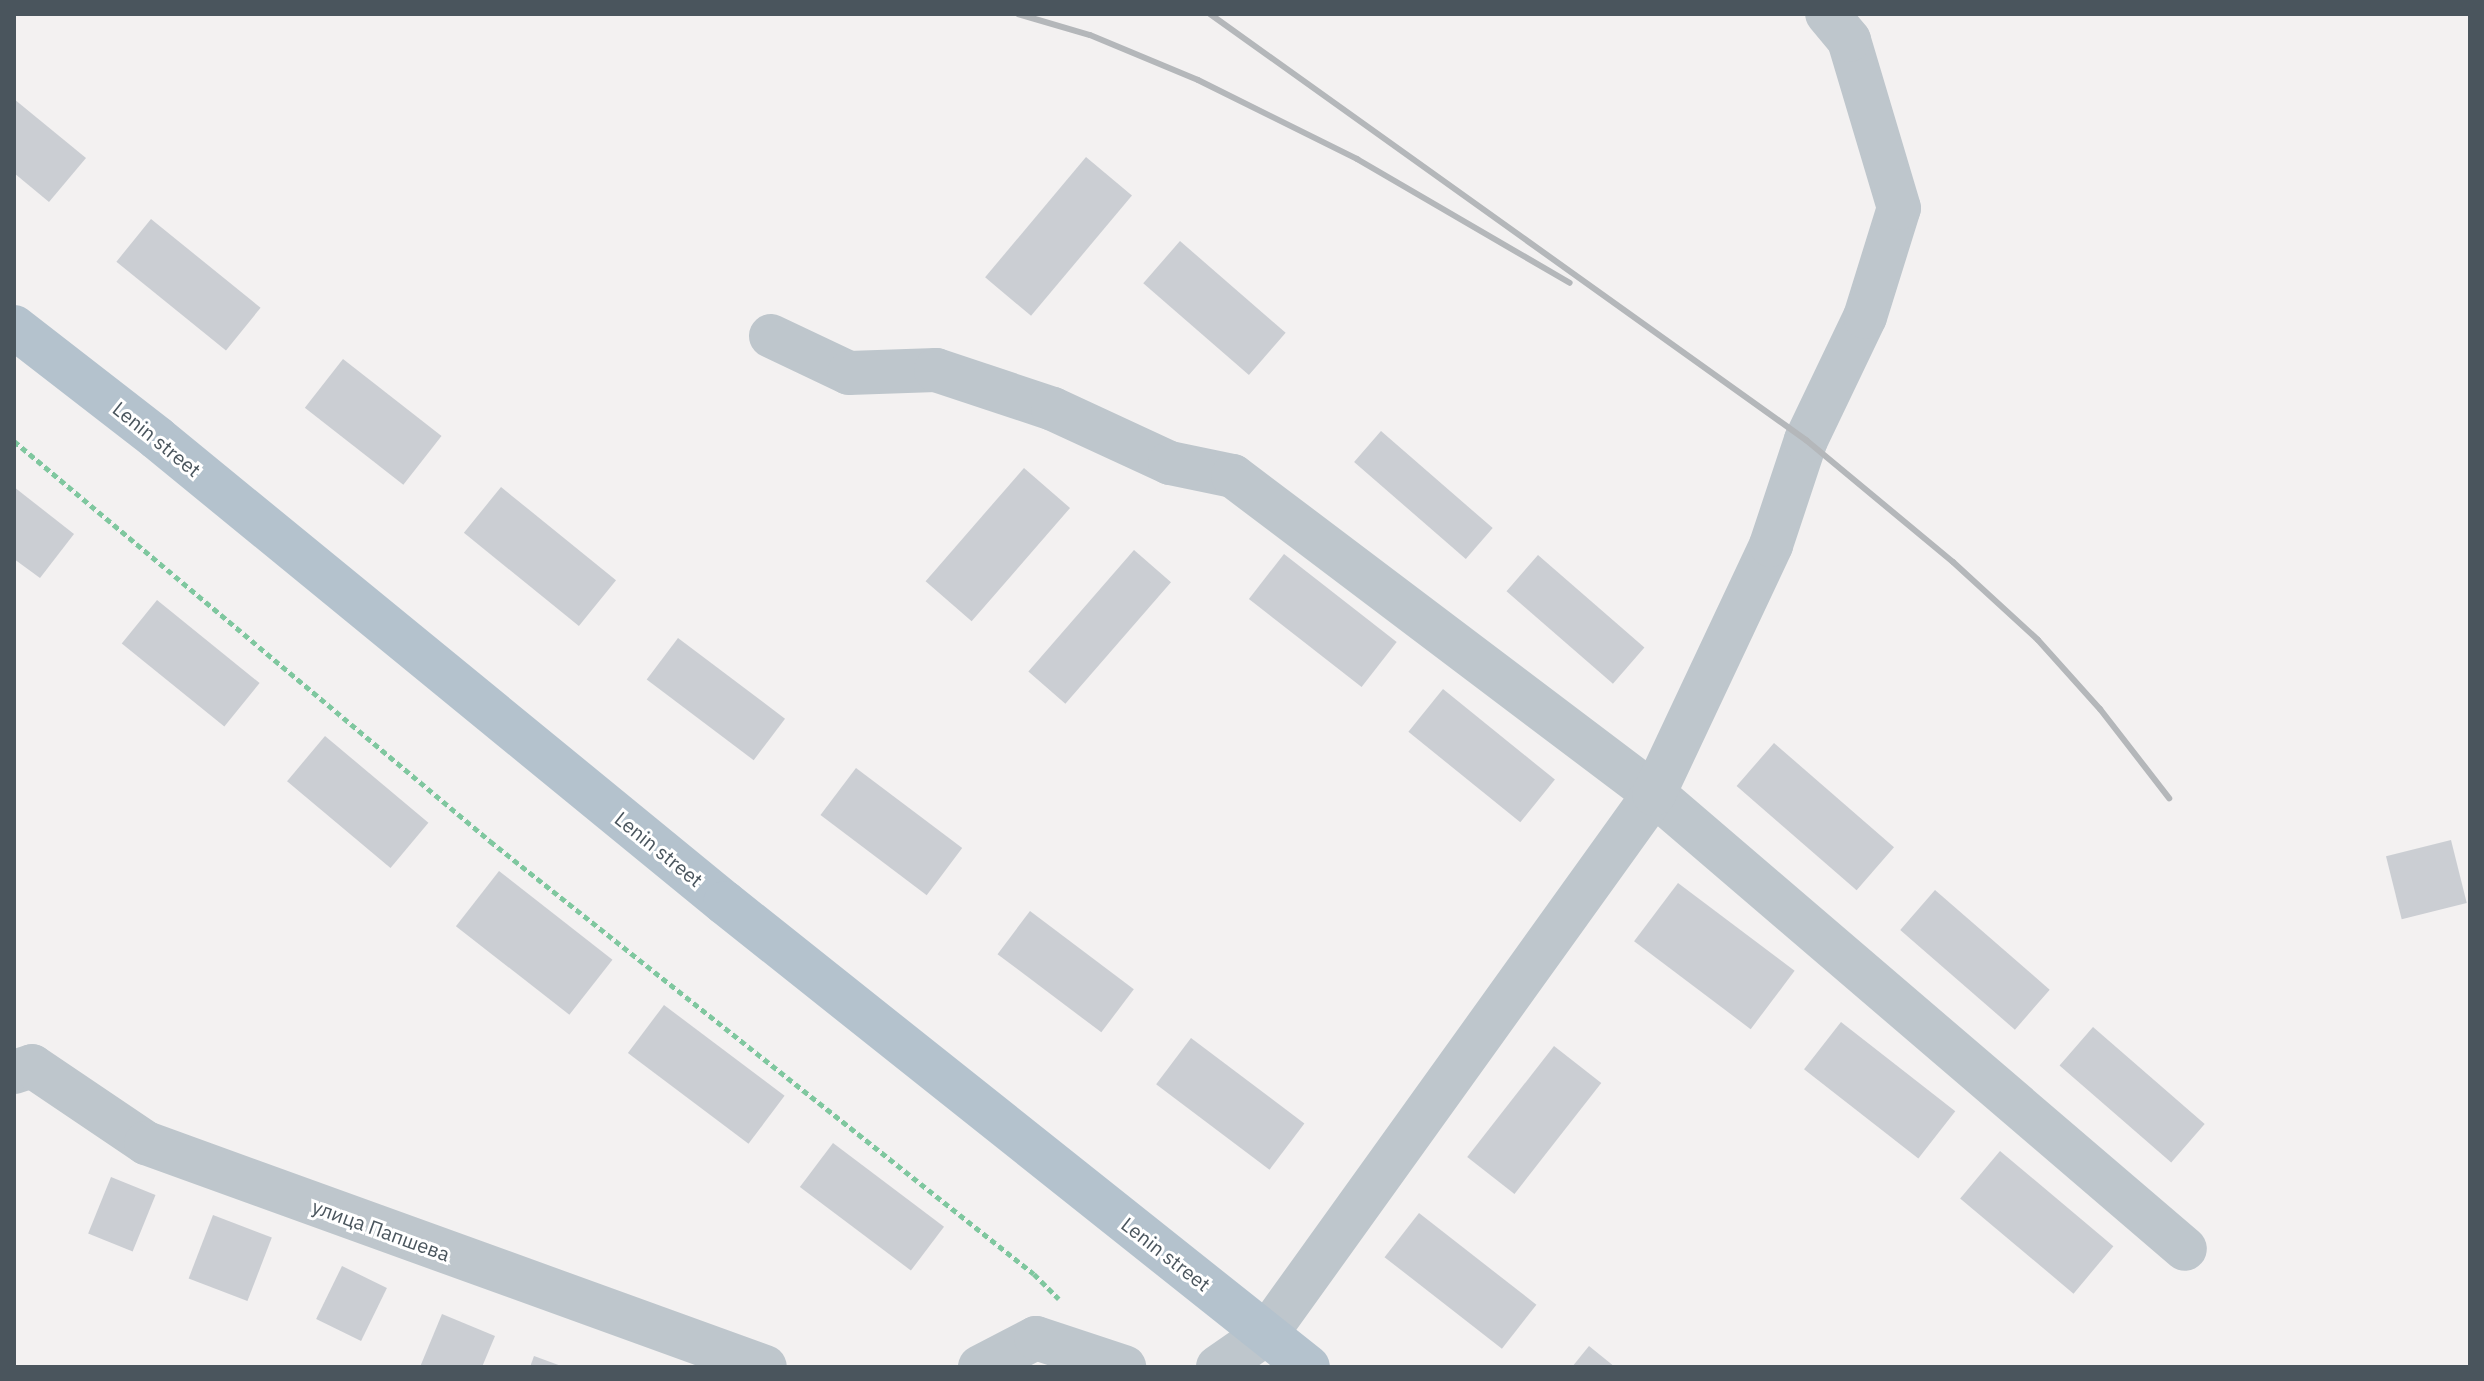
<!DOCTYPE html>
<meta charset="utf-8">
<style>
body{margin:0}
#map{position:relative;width:2484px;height:1381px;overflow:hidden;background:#f3f1f1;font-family:"IBM Plex Sans",sans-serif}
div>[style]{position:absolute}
.building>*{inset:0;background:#cbced3;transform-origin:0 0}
.path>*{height:5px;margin-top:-2.5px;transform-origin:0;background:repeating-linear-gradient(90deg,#7fc79f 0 6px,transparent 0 10px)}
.minor>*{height:44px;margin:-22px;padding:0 22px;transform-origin:22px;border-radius:22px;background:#bec6cc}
.major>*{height:44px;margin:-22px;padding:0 22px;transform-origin:22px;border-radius:22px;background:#b4c2cd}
.rail>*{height:6px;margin:-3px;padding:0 3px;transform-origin:3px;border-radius:3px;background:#b4b7ba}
span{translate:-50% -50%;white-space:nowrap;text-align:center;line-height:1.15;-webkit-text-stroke:6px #fff;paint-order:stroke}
.street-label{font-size:20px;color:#4a555d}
.frame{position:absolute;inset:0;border:16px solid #4a555d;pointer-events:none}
</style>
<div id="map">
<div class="building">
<i style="clip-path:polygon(14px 99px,86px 158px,49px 202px,14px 173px)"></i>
<i style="left:1086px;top:157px;width:60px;height:157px;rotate:40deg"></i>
<i style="left:151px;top:219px;width:141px;height:55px;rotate:39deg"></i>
<i style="left:1180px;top:241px;width:140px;height:56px;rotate:41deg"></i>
<i style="left:343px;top:359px;width:125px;height:62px;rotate:38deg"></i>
<i style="left:1381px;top:431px;width:148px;height:41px;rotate:41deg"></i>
<i style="left:1024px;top:468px;width:61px;height:150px;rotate:41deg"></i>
<i style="clip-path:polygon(14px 487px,74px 534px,40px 578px,14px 559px)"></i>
<i style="left:501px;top:487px;width:148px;height:59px;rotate:39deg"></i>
<i style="left:1134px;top:550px;width:49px;height:161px;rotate:41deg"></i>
<i style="left:1284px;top:554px;width:143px;height:57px;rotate:38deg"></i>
<i style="left:1538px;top:555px;width:141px;height:48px;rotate:41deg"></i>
<i style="left:157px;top:600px;width:132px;height:56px;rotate:39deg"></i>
<i style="left:678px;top:638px;width:134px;height:52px;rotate:37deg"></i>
<i style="left:1443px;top:689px;width:144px;height:55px;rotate:39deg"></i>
<i style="left:325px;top:736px;width:135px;height:59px;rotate:40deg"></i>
<i style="left:1774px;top:743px;width:159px;height:57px;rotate:41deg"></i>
<i style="left:856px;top:768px;width:133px;height:59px;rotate:37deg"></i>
<i style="left:2451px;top:840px;width:65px;height:67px;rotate:76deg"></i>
<i style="left:499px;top:871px;width:144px;height:70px;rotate:38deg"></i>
<i style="left:1678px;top:883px;width:146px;height:73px;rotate:37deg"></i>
<i style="left:1935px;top:890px;width:152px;height:53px;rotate:41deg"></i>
<i style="left:1030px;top:911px;width:130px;height:54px;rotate:37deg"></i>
<i style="left:664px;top:1005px;width:151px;height:60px;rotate:37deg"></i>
<i style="left:1841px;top:1022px;width:145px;height:60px;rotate:38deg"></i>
<i style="left:2093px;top:1027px;width:148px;height:51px;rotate:41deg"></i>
<i style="left:1191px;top:1038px;width:142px;height:58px;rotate:37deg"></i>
<i style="left:1554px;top:1046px;width:60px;height:141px;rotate:38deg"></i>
<i style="left:833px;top:1143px;width:139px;height:55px;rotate:37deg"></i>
<i style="left:2000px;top:1151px;width:148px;height:62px;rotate:40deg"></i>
<i style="left:111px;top:1177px;width:48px;height:61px;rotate:22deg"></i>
<i style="left:1419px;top:1213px;width:149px;height:56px;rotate:38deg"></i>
<i style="left:213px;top:1215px;width:63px;height:68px;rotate:21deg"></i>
<i style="left:342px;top:1266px;width:50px;height:59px;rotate:26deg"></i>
<i style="clip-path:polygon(442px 1314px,495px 1336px,482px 1367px,420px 1367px)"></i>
<i style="clip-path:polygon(1589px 1346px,1615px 1367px,1572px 1367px)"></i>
<i style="clip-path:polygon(534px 1356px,564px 1367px,530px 1367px)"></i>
</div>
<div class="path">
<i style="left:14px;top:441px;width:622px;rotate:40.04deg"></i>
<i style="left:490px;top:841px;width:695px;rotate:38.52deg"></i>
<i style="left:1034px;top:1274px;width:35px;rotate:45deg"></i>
</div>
<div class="minor">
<i style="left:771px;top:336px;width:86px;rotate:25.4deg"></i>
<i style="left:849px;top:373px;width:87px;rotate:-2deg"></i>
<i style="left:936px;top:370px;width:123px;rotate:18.4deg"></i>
<i style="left:1053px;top:409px;width:129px;rotate:24.8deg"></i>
<i style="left:1170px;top:463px;width:64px;rotate:11.7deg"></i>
<i style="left:1233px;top:476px;width:528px;rotate:37.07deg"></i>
<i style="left:1654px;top:794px;width:699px;rotate:40.59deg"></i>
<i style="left:14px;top:1072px;width:19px;rotate:-18deg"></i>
<i style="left:32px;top:1066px;width:138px;rotate:34deg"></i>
<i style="left:146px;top:1143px;width:658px;rotate:19.89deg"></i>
<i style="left:980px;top:1367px;width:63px;rotate:-27.4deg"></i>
<i style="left:1036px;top:1338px;width:93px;rotate:18.2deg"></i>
<i style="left:1218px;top:1367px;width:60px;rotate:-34.8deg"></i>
<i style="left:1267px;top:1333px;width:664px;rotate:-54.32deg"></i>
<i style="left:1654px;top:794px;width:275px;rotate:-64.8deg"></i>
<i style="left:1771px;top:545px;width:111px;rotate:-71.6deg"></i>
<i style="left:1806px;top:440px;width:136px;rotate:-64.4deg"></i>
<i style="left:1865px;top:317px;width:114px;rotate:-72.7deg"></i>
<i style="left:1899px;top:208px;width:175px;rotate:-106.6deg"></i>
<i style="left:1849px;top:40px;width:34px;rotate:-130deg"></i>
</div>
<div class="major">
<i style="left:14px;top:327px;width:181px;rotate:37.8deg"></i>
<i style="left:157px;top:438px;width:734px;rotate:39.31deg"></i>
<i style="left:725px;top:903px;width:745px;rotate:38.52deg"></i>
</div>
<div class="rail">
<i style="left:1018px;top:14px;width:75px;rotate:16.3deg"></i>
<i style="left:1090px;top:35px;width:117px;rotate:22.6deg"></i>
<i style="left:1198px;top:80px;width:178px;rotate:26.4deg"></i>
<i style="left:1357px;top:159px;width:246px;rotate:30.2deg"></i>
<i style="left:1210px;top:14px;width:733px;rotate:35.56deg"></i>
<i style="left:1806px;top:440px;width:191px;rotate:39.7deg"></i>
<i style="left:1953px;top:562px;width:115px;rotate:42.5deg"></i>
<i style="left:2038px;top:640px;width:93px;rotate:48.1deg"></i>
<i style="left:2100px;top:709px;width:113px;rotate:52.2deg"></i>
</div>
<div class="street-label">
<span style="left:157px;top:439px;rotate:39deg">Lenin street</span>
<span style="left:659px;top:849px;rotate:39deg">Lenin street</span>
<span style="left:381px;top:1230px;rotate:20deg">улица Папшева</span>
<span style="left:1166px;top:1254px;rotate:38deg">Lenin street</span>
</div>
<div class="frame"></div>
</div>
